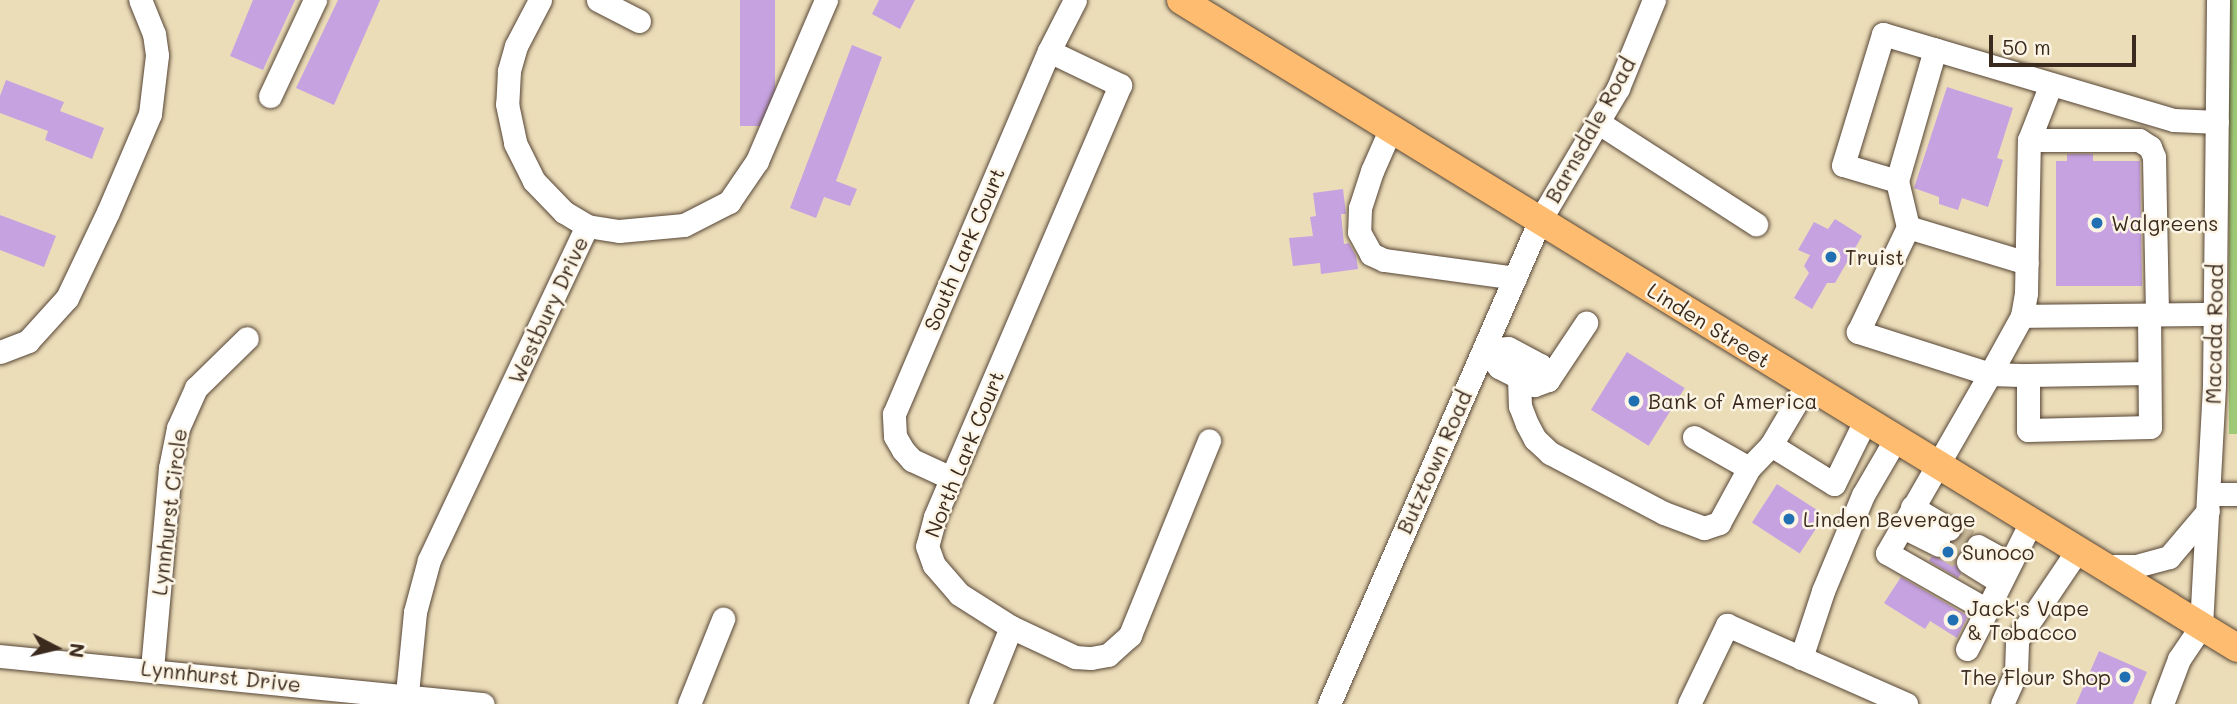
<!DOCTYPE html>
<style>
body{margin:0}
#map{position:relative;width:2237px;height:704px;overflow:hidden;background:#ecddb9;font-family:Mali,sans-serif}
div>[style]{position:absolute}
.green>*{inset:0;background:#9eca77;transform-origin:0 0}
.building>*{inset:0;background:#c6a2e1;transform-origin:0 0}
.minor-tunnel>*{height:23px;margin-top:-11.5px;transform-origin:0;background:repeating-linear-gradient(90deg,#c9b99a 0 23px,transparent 0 34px)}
.roads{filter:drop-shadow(0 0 2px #564535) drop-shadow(0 0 2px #564535)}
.minor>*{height:23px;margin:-11.5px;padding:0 11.5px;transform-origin:11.5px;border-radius:11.5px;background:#fff}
.major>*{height:28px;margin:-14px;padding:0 14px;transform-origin:14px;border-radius:14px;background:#fdbc6f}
.dots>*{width:19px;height:19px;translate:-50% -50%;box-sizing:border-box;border:4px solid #fcf5e5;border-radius:50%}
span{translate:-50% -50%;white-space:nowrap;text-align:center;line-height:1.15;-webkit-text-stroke:5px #fcf5e5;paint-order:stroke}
.street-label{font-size:21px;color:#3b2a1e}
.poi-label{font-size:21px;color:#3b2a1e}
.left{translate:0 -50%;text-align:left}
.right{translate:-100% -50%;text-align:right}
.north{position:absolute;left:21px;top:613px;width:70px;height:70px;-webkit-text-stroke:5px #fcf5e5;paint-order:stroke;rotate:97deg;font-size:19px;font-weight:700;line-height:28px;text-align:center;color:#3b2a1e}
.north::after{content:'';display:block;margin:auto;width:24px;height:32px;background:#3b2a1e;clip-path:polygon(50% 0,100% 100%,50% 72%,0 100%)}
.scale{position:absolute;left:1989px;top:35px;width:147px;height:32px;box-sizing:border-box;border:4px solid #3b2a1e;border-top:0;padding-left:9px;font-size:21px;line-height:24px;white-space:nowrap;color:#3b2a1e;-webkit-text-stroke:5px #fcf5e5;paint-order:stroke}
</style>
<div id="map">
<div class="green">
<i style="left:2229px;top:0;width:8px;height:434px"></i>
</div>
<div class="building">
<i style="clip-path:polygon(253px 0,295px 0,263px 70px,230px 56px)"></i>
<i style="clip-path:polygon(338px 0,380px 0,334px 105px,296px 88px)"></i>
<i style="left:740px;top:0;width:35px;height:126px"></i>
<i style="clip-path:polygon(879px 0,915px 0,900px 29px,872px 14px)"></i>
<i style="clip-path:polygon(852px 45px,882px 57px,836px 181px,857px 189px,850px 206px,824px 197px,816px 218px,790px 208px)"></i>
<i style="clip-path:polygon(6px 80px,64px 102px,60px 111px,104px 128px,92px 159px,45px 140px,48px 131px,0 113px,0 96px)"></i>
<i style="clip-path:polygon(1947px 87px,2013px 108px,1997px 158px,2003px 160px,1988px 207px,1962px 198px,1958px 210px,1939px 204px,1939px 197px,1914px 188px)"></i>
<i style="clip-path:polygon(2067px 154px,2093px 154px,2093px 161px,2140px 161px,2142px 286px,2056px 286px,2056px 161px,2067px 161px)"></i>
<i style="clip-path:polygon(1343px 189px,1346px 214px,1341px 214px,1344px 244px,1349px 243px,1356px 256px,1358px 269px,1321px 274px,1320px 263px,1293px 266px,1289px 238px,1313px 236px,1310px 217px,1316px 216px,1313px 193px)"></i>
<i style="clip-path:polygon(0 215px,56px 236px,44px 267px,0 250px)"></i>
<i style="clip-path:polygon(1835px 219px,1862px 236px,1835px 283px,1827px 283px,1812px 309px,1794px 298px,1809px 273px,1804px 266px,1810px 255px,1798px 250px,1814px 222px,1828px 229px)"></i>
<i style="left:1627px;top:352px;width:68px;height:68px;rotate:32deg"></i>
<i style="left:1777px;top:484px;width:57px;height:46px;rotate:33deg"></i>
<i style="clip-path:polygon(1962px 532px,1969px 536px,1965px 549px,1956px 554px,1954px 561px,1961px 574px,1958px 578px,1929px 561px,1931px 557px,1947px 556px,1952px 542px)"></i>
<i style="clip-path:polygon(1901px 577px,1968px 616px,1957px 638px,1930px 621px,1925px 629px,1884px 603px)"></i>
<i style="clip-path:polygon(2099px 651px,2147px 672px,2133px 704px,2076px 704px)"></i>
</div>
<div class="minor-tunnel">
<i style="left:1949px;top:529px;width:34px;rotate:30deg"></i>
<i style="left:1939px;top:545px;width:34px;rotate:30deg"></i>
</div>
<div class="roads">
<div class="minor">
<i style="left:540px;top:0;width:52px;rotate:117.6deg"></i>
<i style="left:516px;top:46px;width:26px;rotate:106deg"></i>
<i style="left:509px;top:71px;width:33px;rotate:93deg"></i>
<i style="left:507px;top:104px;width:40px;rotate:78deg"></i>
<i style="left:515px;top:143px;width:42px;rotate:63.4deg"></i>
<i style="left:534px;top:181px;width:43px;rotate:45.9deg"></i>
<i style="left:564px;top:212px;width:27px;rotate:31deg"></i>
<i style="left:587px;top:226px;width:32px;rotate:9deg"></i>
<i style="left:619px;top:231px;width:65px;rotate:-5.3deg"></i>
<i style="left:684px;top:225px;width:51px;rotate:-27.1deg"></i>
<i style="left:729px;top:202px;width:50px;rotate:-55.7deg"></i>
<i style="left:757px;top:161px;width:175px;rotate:-66.8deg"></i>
<i style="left:598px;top:0;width:46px;rotate:27.1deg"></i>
<i style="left:1049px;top:51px;width:79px;rotate:25.6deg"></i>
<i style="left:1120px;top:85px;width:470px;rotate:113.2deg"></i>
<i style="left:935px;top:517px;width:30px;rotate:105deg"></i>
<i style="left:927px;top:546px;width:20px;rotate:70deg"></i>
<i style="left:934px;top:565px;width:38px;rotate:49deg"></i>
<i style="left:959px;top:594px;width:62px;rotate:32.4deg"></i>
<i style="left:1011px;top:627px;width:71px;rotate:25.1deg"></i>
<i style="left:1075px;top:657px;width:16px;rotate:4deg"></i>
<i style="left:1091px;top:658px;width:17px;rotate:-10deg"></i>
<i style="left:1108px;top:655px;width:30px;rotate:-42deg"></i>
<i style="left:1130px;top:635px;width:210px;rotate:-67.9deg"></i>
<i style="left:270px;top:96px;width:106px;rotate:-64.9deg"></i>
<i style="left:1599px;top:123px;width:187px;rotate:32.8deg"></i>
<i style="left:1391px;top:128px;width:47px;rotate:113.8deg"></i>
<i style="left:1372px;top:171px;width:39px;rotate:108deg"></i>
<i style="left:1360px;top:208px;width:24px;rotate:92deg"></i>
<i style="left:1359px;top:232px;width:25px;rotate:61deg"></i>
<i style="left:1371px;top:254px;width:14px;rotate:25deg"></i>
<i style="left:1384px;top:260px;width:132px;rotate:7.8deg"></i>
<i style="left:2029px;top:140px;width:110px"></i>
<i style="left:2139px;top:140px;width:13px;rotate:32deg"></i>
<i style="left:2150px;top:147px;width:11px;rotate:68deg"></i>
<i style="left:2154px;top:157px;width:157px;rotate:88.9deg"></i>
<i style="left:1897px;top:181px;width:137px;rotate:-73.9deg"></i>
<i style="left:1908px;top:227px;width:124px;rotate:16.8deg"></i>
<i style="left:2022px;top:316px;width:193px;rotate:-0.6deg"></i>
<i style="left:1508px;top:348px;width:36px;rotate:28deg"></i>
<i style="left:1540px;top:365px;width:17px;rotate:62deg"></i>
<i style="left:1548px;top:380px;width:15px;rotate:160deg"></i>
<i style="left:1534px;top:385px;width:39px;rotate:-153deg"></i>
<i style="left:1499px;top:367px;width:23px;rotate:-130deg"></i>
<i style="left:1484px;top:349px;width:24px;rotate:-2deg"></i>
<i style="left:0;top:352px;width:30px;rotate:-21deg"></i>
<i style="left:28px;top:341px;width:58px;rotate:-47.8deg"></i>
<i style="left:67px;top:298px;width:95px;rotate:-64.5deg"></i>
<i style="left:108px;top:212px;width:107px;rotate:-66.8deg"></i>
<i style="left:150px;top:114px;width:59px;rotate:-83.2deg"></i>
<i style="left:157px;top:55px;width:21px;rotate:-98deg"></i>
<i style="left:154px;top:34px;width:37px;rotate:-112deg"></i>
<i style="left:1990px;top:374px;width:38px;rotate:2deg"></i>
<i style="left:2028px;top:375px;width:55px;rotate:90deg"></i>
<i style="left:2028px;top:430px;width:122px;rotate:-1.4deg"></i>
<i style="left:2150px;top:427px;width:112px;rotate:-90.5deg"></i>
<i style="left:1990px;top:374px;width:66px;rotate:-61.1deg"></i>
<i style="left:2022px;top:316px;width:23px;rotate:-80deg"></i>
<i style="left:2026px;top:293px;width:153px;rotate:-88.9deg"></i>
<i style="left:2029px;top:140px;width:60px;rotate:-68.6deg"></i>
<i style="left:2028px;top:375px;width:121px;rotate:-0.9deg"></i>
<i style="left:1519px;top:378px;width:28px;rotate:88deg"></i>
<i style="left:1520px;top:406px;width:19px;rotate:69deg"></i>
<i style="left:1527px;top:424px;width:17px;rotate:62deg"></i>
<i style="left:1535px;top:439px;width:21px;rotate:43deg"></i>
<i style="left:1550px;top:453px;width:129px;rotate:27.8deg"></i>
<i style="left:1664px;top:513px;width:43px;rotate:20.6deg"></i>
<i style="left:1704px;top:528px;width:16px;rotate:-18deg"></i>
<i style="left:1719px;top:523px;width:63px;rotate:-61.4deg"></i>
<i style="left:1749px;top:468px;width:32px;rotate:-46deg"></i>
<i style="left:1771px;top:445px;width:74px;rotate:31.8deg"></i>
<i style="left:1834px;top:484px;width:70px;rotate:-63.8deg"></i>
<i style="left:1548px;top:380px;width:69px;rotate:-56.3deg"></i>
<i style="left:1694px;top:437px;width:63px;rotate:29.4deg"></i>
<i style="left:1771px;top:445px;width:69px;rotate:-59.3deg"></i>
<i style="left:951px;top:478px;width:43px;rotate:-155.2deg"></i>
<i style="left:912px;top:460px;width:13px;rotate:-132deg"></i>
<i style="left:903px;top:450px;width:16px;rotate:-120deg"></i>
<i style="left:895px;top:436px;width:22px;rotate:-93deg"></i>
<i style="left:894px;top:414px;width:395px;rotate:-66.9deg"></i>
<i style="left:1049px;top:51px;width:57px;rotate:-63deg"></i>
<i style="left:2209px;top:494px;width:28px"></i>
<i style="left:1912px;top:507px;width:43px;rotate:30.7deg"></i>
<i style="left:2031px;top:522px;width:98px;rotate:116.6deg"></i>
<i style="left:1987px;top:610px;width:115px;rotate:-150.3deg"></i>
<i style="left:1887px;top:553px;width:207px;rotate:-60.1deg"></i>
<i style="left:1990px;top:374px;width:139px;rotate:-162.3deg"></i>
<i style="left:1858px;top:332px;width:116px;rotate:-64.5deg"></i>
<i style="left:1908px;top:227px;width:47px;rotate:-103.4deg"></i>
<i style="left:1897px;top:181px;width:56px;rotate:-163.5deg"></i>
<i style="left:1843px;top:165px;width:137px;rotate:-73deg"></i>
<i style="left:1883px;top:34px;width:303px;rotate:16.5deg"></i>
<i style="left:2174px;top:120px;width:43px;rotate:2.7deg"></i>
<i style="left:1901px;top:526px;width:42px;rotate:26.6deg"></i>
<i style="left:1978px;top:546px;width:35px;rotate:29deg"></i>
<i style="left:1968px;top:562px;width:36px;rotate:32deg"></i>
<i style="left:2102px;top:566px;width:34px"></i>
<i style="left:2136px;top:566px;width:34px;rotate:-15deg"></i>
<i style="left:2169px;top:557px;width:60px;rotate:-49.7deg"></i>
<i style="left:1967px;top:649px;width:44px;rotate:-62.9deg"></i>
<i style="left:0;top:656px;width:485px;rotate:5.7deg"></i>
<i style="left:1801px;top:658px;width:71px;rotate:-71.8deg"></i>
<i style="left:1823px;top:591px;width:104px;rotate:-67.4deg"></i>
<i style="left:1863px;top:495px;width:64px;rotate:-59.8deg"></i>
<i style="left:152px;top:669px;width:202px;rotate:-84.9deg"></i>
<i style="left:170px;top:468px;width:41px;rotate:-78.7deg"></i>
<i style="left:178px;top:428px;width:44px;rotate:-65.8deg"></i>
<i style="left:196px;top:388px;width:71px;rotate:-44.4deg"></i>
<i style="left:406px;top:704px;width:92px;rotate:-84.4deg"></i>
<i style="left:415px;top:612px;width:54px;rotate:-74.9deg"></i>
<i style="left:429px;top:560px;width:369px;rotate:-64.7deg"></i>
<i style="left:689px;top:704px;width:92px;rotate:-68.2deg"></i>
<i style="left:980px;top:704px;width:83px;rotate:-68.1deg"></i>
<i style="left:1329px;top:704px;width:528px;rotate:-66.45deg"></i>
<i style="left:1540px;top:220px;width:153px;rotate:-59.4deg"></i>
<i style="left:1618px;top:88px;width:95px;rotate:-67.8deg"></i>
<i style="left:1689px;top:704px;width:88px;rotate:-64.3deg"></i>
<i style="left:1727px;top:625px;width:196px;rotate:23.8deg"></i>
<i style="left:2002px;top:704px;width:35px;rotate:-66deg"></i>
<i style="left:2016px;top:672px;width:32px;rotate:-88deg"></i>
<i style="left:2017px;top:640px;width:107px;rotate:-56deg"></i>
<i style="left:2162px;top:704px;width:48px;rotate:-69.3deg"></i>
<i style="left:2179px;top:659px;width:40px;rotate:-56deg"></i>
<i style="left:2201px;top:626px;width:241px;rotate:-86.9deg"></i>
<i style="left:2214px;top:385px;width:385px;rotate:-89.4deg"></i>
</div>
<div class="major">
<i style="left:1181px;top:0;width:1239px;rotate:31.53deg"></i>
</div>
</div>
<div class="dots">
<i style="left:2097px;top:223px;background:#1f6fb2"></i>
<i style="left:1831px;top:257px;background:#1f6fb2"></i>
<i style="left:1634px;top:401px;background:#1f6fb2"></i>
<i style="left:1789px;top:519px;background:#1f6fb2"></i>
<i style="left:1948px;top:552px;background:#1f6fb2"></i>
<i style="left:1953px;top:620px;background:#1f6fb2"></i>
<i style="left:2125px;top:677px;background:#1f6fb2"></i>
</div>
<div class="street-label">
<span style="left:1590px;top:130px;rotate:-61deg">Barnsdale Road</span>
<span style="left:964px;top:249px;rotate:-67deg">South Lark Court</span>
<span style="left:548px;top:310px;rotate:-65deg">Westbury Drive</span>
<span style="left:1709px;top:325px;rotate:32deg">Linden Street</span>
<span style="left:2214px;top:334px;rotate:-89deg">Macada Road</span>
<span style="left:964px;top:454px;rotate:-68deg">North Lark Court</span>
<span style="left:1434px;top:462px;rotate:-66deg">Butztown Road</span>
<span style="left:169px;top:512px;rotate:-83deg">Lynnhurst Circle</span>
<span style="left:221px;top:676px;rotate:6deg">Lynnhurst Drive</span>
</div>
<div class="poi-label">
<span class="left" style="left:2111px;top:223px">Walgreens</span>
<span class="left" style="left:1845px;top:257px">Truist</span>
<span class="left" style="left:1648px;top:401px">Bank of America</span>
<span class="left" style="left:1803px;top:519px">Linden Beverage</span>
<span class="left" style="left:1962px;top:552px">Sunoco</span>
<span class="left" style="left:1967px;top:620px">Jack's Vape<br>&amp; Tobacco</span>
<span class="right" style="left:2111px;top:677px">The Flour Shop</span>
</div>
<div class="north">N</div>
<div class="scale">50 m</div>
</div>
